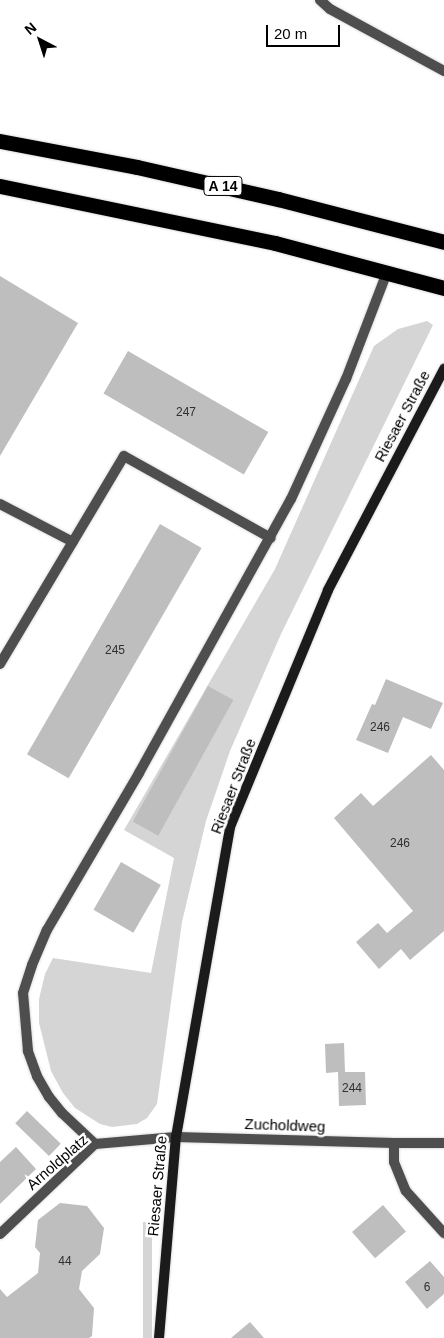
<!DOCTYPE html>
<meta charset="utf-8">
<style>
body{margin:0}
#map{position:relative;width:444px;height:1338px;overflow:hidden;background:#fff;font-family:Helvetica,sans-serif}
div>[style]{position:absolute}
.green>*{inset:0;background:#d5d5d5;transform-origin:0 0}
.building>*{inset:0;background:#bebebe;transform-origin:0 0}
.roads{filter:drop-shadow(0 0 1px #dbdbdb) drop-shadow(0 0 1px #dbdbdb)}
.lane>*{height:10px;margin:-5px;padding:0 5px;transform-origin:5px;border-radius:5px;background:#4e4e4e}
.street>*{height:10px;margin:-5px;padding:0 5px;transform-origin:5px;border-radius:5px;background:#4e4e4e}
.secondary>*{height:10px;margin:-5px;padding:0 5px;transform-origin:5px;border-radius:5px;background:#1b1b1b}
.highway>*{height:15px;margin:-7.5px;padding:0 7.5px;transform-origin:7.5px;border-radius:7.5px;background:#000}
span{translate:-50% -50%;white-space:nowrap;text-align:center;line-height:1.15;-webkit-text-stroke:5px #fff;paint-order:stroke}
.number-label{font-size:12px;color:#303030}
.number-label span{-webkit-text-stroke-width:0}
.shield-label span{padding:1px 4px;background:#fff;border:1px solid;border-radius:4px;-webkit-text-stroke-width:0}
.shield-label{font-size:14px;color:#000;font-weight:700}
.street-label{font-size:15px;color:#000}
.north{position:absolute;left:15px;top:15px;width:50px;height:50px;-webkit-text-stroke:4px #fff;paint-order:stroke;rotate:320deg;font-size:14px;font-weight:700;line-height:20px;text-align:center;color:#000}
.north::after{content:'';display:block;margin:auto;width:18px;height:22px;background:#000;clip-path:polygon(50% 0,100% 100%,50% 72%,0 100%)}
.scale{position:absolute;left:266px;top:25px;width:74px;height:22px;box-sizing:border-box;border:2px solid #000;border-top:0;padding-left:6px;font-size:15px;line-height:18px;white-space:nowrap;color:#000;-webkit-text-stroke:4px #fff;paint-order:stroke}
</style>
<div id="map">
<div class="green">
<i style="clip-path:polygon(427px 321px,433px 325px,281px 634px,230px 751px,206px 821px,182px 922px,157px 1104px,147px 1118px,137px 1124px,112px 1127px,100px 1124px,75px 1108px,63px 1093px,51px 1071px,39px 1023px,39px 999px,45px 974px,53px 958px,151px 973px,174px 858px,124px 830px,275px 569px,374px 346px,398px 329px)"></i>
<i style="left:143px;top:1222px;width:9px;height:117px"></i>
</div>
<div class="building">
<i style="clip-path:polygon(0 276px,78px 323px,0 456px)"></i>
<i style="left:128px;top:351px;width:162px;height:49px;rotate:30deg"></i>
<i style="left:160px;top:524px;width:48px;height:266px;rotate:30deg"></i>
<i style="clip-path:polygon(386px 679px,443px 703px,431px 729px,403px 717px,388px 753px,356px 740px,372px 704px,375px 705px)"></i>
<i style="left:208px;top:686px;width:29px;height:155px;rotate:29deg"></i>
<i style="clip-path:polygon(431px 755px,444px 770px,444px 931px,410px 960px,401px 949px,379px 969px,356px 942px,378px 923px,387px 933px,413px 911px,334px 818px,361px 793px,373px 806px)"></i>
<i style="left:121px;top:862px;width:46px;height:55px;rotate:30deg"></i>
<i style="clip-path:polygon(344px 1043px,345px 1072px,365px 1072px,366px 1105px,339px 1106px,338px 1072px,326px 1073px,325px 1044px)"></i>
<i style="left:27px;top:1111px;width:47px;height:17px;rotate:44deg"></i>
<i style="clip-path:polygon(16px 1147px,36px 1169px,0 1204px,0 1162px)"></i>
<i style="clip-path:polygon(60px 1203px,87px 1206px,104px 1228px,100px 1254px,82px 1271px,79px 1289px,94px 1308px,92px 1336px,89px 1338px,0 1338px,0 1289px,7px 1297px,38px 1273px,40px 1253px,35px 1247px,38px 1220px)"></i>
<i style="left:383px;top:1205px;width:35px;height:41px;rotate:49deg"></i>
<i style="clip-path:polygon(430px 1261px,444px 1277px,444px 1294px,427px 1309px,405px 1282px)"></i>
<i style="clip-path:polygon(250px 1322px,264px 1338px,231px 1338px)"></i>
</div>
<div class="roads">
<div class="lane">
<i style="left:320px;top:0;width:13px;rotate:42deg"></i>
<i style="left:330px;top:9px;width:130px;rotate:28.5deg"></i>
<i style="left:0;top:504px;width:82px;rotate:27.5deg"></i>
<i style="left:0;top:664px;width:242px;rotate:-59.2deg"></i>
<i style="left:124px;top:456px;width:168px;rotate:29.2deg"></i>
<i style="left:394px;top:1143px;width:50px"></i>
<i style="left:95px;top:1144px;width:45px;rotate:-136.8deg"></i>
<i style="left:62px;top:1113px;width:21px;rotate:-129deg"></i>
<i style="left:49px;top:1097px;width:24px;rotate:-120deg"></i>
<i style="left:37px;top:1076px;width:27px;rotate:-110deg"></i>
<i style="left:28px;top:1051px;width:58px;rotate:-94.9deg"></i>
<i style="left:23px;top:993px;width:29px;rotate:-72deg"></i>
<i style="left:32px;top:965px;width:38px;rotate:-67deg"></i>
<i style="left:47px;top:930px;width:182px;rotate:-59.6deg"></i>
<i style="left:139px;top:773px;width:313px;rotate:-61deg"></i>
<i style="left:291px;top:499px;width:132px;rotate:-65.4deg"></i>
<i style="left:346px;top:379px;width:115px;rotate:-69deg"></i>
</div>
<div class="street">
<i style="left:0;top:1234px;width:131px;rotate:-43.5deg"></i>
<i style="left:95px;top:1144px;width:81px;rotate:-4.9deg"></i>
<i style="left:176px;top:1137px;width:218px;rotate:1.6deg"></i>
<i style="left:394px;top:1143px;width:19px;rotate:90deg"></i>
<i style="left:394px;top:1162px;width:31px;rotate:68deg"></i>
<i style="left:406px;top:1191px;width:57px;rotate:47.9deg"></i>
</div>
<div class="secondary">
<i style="left:159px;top:1338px;width:202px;rotate:-85.2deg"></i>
<i style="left:176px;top:1137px;width:315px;rotate:-80.1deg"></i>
<i style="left:230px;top:827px;width:256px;rotate:-67.5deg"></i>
<i style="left:328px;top:590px;width:250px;rotate:-62.3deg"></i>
</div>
<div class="highway">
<i style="left:0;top:141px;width:139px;rotate:10.7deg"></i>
<i style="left:137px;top:167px;width:145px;rotate:12.8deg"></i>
<i style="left:278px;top:199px;width:171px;rotate:14.5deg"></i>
<i style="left:0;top:186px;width:281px;rotate:11.7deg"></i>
<i style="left:275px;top:243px;width:175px;rotate:14.9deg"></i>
</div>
</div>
<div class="number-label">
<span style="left:186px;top:413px">247</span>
<span style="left:115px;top:651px">245</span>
<span style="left:380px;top:728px">246</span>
<span style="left:400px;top:844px">246</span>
<span style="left:352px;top:1089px">244</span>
<span style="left:65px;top:1262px">44</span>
<span style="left:427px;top:1288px">6</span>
</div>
<div class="shield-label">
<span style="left:223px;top:186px">A 14</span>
</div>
<div class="street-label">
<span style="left:402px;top:416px;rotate:-62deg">Riesaer Straße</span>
<span style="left:233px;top:786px;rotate:-69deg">Riesaer Straße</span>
<span style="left:285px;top:1125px;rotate:2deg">Zucholdweg</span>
<span style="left:57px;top:1162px;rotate:-41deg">Arnoldplatz</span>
<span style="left:157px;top:1186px;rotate:-85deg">Riesaer Straße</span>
</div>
<div class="north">N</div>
<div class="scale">20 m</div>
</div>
